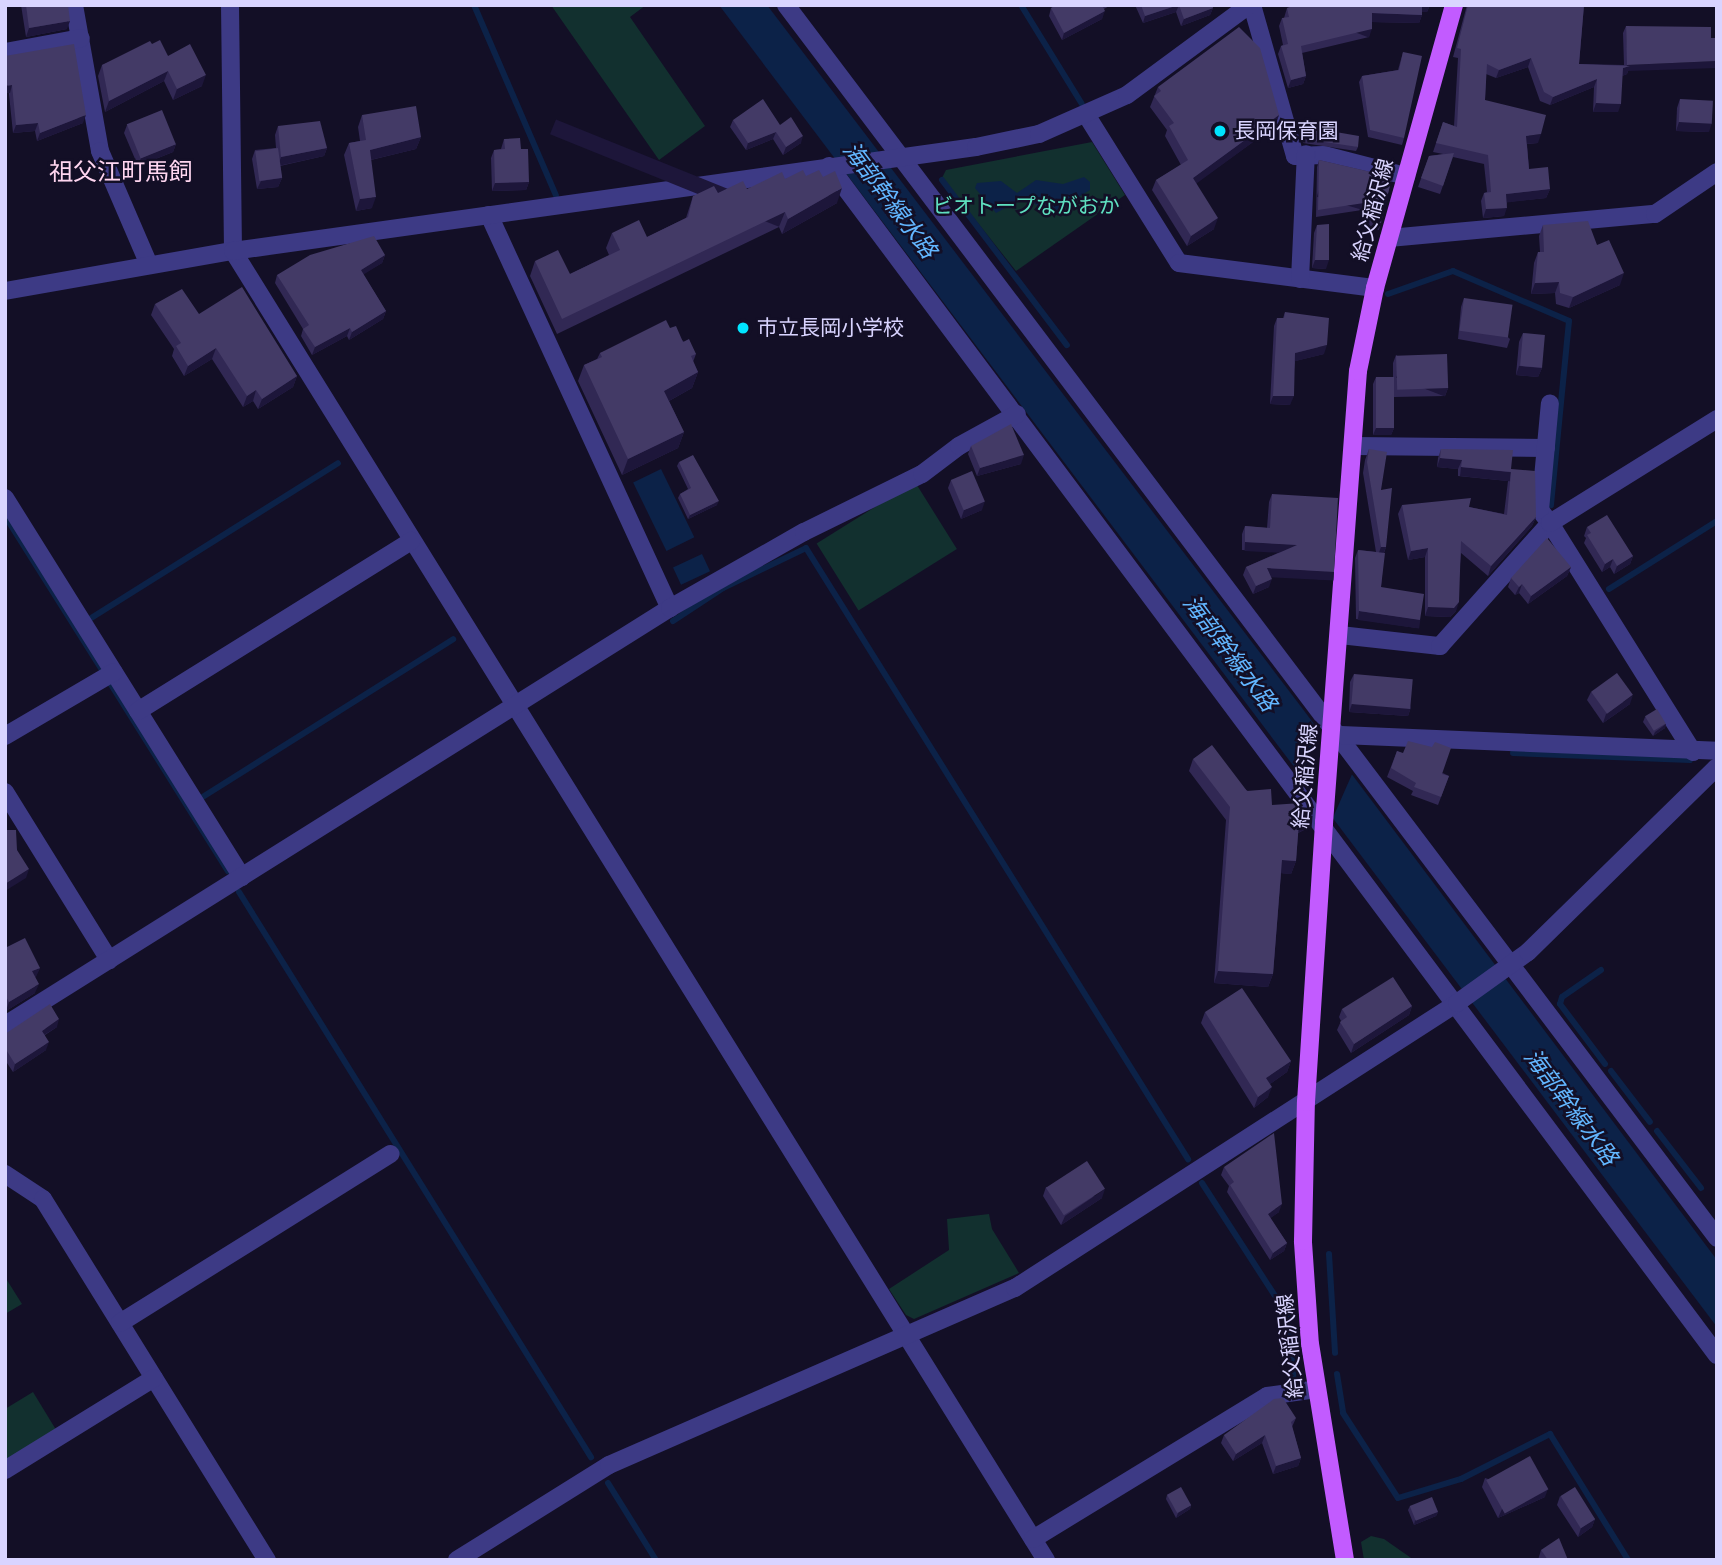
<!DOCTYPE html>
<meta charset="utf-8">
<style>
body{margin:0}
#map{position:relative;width:1722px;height:1565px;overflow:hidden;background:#130f26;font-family:Poppins,"Noto Sans JP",sans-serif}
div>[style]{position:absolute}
.green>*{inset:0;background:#12302f;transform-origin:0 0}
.water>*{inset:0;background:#0c2248;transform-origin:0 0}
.pier>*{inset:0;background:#130f26}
.stream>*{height:6px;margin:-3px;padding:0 3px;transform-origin:3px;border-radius:3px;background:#0c2248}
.minor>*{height:18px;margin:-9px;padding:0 9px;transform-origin:9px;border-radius:9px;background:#3d3a85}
.major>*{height:18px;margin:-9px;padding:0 9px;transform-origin:9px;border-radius:9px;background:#c25bff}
.wall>*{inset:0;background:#312854}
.shaded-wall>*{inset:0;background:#1d163a;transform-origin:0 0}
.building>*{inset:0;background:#433a66;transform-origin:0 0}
.dots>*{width:19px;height:19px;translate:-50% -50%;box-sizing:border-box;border:4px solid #130f26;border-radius:50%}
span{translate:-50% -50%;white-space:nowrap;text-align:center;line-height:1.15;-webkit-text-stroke:5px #130f26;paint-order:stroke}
.poi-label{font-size:21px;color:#d9d4ff}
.left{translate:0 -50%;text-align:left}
.park-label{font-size:21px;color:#5fe0c0}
.street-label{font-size:21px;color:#d9d4ff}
.water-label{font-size:23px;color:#62b6ff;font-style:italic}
.quarter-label{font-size:24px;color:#ffd6f0}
.frame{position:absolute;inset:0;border:7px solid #d9d4ff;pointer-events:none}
</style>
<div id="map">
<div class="green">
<i style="clip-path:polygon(551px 5px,646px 5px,630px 17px,705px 126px,659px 160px)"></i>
<i style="clip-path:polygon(1092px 142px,1125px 195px,1016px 271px,942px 178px,946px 170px)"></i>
<i style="left:915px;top:482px;width:79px;height:116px;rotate:58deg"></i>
<i style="clip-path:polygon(989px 1214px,992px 1229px,1019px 1273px,914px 1319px,906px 1315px,889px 1289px,949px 1250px,947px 1219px)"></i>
<i style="clip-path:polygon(5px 1277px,22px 1304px,5px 1314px)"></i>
<i style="clip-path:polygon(33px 1392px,58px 1433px,10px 1462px,5px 1455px,5px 1409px)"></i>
<i style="clip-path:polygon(1371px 1536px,1384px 1539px,1414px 1560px,1364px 1560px,1361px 1542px)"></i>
</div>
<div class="water">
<i style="clip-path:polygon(719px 5px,767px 5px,1302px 708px,1717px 1260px,1717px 1327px)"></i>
<i style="clip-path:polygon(1084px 177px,1090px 182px,1090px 190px,1049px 215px,1026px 197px,996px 213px,975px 188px,977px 183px,1001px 181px,1017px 193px,1036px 180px,1063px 184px)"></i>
<i style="left:661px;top:469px;width:76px;height:31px;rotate:64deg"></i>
<i style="left:702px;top:554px;width:19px;height:32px;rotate:65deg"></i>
</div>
<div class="pier">
<i style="clip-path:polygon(1321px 728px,1353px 772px,1331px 822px,1300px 779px)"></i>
</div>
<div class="stream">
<i style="left:474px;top:5px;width:207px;rotate:66.7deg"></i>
<i style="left:1021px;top:5px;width:116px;rotate:58.4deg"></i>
<i style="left:942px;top:180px;width:207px;rotate:52.9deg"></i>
<i style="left:1388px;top:294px;width:69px;rotate:-19.5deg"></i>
<i style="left:1453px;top:271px;width:126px;rotate:23.3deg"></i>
<i style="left:1569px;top:321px;width:185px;rotate:95.6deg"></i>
<i style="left:5px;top:516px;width:182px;rotate:57.8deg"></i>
<i style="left:1609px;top:589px;width:128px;rotate:-32.2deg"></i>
<i style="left:88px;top:620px;width:295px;rotate:-32.1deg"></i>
<i style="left:673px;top:621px;width:60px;rotate:-33.4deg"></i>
<i style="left:723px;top:588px;width:92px;rotate:-25.7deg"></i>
<i style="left:806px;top:548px;width:721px;rotate:57.99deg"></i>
<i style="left:110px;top:683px;width:222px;rotate:57.9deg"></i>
<i style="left:1513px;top:753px;width:177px;rotate:2.3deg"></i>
<i style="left:201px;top:798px;width:298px;rotate:-32.2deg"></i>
<i style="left:239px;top:892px;width:666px;rotate:58.08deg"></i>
<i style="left:1601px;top:970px;width:47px;rotate:145.3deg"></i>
<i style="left:1562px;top:997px;width:7px;rotate:106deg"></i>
<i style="left:1560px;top:1004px;width:75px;rotate:53.1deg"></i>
<i style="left:1611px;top:1071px;width:64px;rotate:52.6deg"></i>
<i style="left:1657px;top:1131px;width:72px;rotate:52.3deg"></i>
<i style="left:1202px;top:1183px;width:158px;rotate:57.1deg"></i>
<i style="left:1288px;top:1316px;width:69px;rotate:85deg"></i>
<i style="left:1329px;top:1254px;width:99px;rotate:86.5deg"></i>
<i style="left:1337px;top:1374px;width:39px;rotate:81deg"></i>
<i style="left:1343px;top:1413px;width:101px;rotate:57.1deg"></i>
<i style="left:1398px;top:1498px;width:66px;rotate:-16.8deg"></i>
<i style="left:1461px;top:1479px;width:100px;rotate:-26.8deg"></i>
<i style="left:1550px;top:1434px;width:148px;rotate:58.2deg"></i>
<i style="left:608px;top:1483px;width:91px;rotate:58.1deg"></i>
</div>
<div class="minor">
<i style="left:74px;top:5px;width:148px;rotate:79.9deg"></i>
<i style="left:100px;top:151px;width:124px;rotate:66.7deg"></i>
<i style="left:230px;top:5px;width:246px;rotate:89.3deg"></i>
<i style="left:233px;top:251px;width:1541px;rotate:58.16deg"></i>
<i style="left:786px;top:5px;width:1545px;rotate:52.94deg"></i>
<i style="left:1252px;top:5px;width:157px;rotate:74.1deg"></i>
<i style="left:1295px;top:156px;width:29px;rotate:-2deg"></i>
<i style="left:1324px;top:155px;width:85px;rotate:14.4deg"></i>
<i style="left:5px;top:52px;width:77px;rotate:-10.4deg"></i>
<i style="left:1087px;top:116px;width:173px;rotate:58deg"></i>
<i style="left:1179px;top:263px;width:198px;rotate:7.3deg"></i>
<i style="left:829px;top:166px;width:1484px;rotate:53.25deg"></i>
<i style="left:489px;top:215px;width:433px;rotate:65.3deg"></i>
<i style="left:1389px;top:238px;width:267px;rotate:-5.2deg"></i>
<i style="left:1655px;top:214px;width:75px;rotate:-34.1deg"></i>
<i style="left:1300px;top:279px;width:125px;rotate:-87.3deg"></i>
<i style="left:5px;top:291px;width:231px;rotate:-10deg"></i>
<i style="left:233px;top:251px;width:750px;rotate:-7.97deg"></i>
<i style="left:976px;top:147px;width:64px;rotate:-11.7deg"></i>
<i style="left:1039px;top:134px;width:96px;rotate:-23.9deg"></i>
<i style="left:1127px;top:95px;width:152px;rotate:-36.4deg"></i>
<i style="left:1354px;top:446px;width:192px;rotate:0.6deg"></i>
<i style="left:5px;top:498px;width:447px;rotate:58deg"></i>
<i style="left:1340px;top:635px;width:101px;rotate:6.3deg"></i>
<i style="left:1440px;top:646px;width:165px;rotate:-48.2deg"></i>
<i style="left:1550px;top:523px;width:16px;rotate:-128deg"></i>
<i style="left:1540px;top:510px;width:107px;rotate:-84.7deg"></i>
<i style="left:138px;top:711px;width:322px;rotate:-31.9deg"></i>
<i style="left:1341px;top:735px;width:376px;rotate:2.4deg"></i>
<i style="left:5px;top:736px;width:126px;rotate:-30.4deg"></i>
<i style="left:1693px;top:752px;width:270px;rotate:-122deg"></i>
<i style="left:1550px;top:523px;width:197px;rotate:-31.9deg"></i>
<i style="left:5px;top:792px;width:198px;rotate:58.2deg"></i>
<i style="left:5px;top:1025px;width:785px;rotate:-32.09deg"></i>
<i style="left:670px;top:608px;width:154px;rotate:-29.6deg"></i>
<i style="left:804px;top:532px;width:131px;rotate:-26.2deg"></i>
<i style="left:922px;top:474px;width:46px;rotate:-37.1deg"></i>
<i style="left:959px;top:446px;width:66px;rotate:-28.9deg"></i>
<i style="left:5px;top:1174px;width:45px;rotate:33.3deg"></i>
<i style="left:43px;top:1199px;width:425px;rotate:58.2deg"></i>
<i style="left:120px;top:1323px;width:319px;rotate:-32deg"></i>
<i style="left:5px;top:1470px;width:175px;rotate:-31.7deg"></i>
<i style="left:1033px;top:1539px;width:274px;rotate:-31.4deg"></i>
<i style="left:1267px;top:1396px;width:50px;rotate:-8deg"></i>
<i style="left:457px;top:1560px;width:179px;rotate:-32deg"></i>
<i style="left:609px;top:1465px;width:443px;rotate:-23.6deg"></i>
<i style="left:1015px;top:1288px;width:526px;rotate:-32.81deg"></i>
<i style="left:1457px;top:1003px;width:87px;rotate:-35.7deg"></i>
<i style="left:1528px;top:952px;width:264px;rotate:-44.4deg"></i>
</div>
<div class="major">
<i style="left:1345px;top:1560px;width:218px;rotate:-99.2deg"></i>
<i style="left:1310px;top:1345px;width:104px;rotate:-93.9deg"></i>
<i style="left:1303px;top:1241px;width:139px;rotate:-88.8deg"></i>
<i style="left:1306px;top:1102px;width:280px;rotate:-86.3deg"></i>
<i style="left:1324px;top:823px;width:453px;rotate:-85.7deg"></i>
<i style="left:1358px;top:371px;width:85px;rotate:-78.4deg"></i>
<i style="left:1375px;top:288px;width:294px;rotate:-74.4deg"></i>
</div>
<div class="wall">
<i style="clip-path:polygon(21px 5px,68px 5px,67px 29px,26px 37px)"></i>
<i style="clip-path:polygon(1056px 5px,1111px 5px,1104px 9px,1102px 19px,1062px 40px,1049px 16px,1051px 8px)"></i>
<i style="clip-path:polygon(1135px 5px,1212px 5px,1213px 8px,1210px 15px,1181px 26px,1176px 12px,1143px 23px)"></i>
<i style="clip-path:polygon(1297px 5px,1430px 5px,1427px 12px,1422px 12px,1422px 15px,1419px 23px,1372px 22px,1369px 37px,1302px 53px,1306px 76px,1303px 84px,1288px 88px,1278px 54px,1281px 46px,1283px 45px,1279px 26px,1282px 18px,1284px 18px,1287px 8px)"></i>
<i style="clip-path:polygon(1467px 5px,1584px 5px,1579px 64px,1624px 65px,1623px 33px,1626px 26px,1628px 71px,1627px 74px,1622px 76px,1618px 112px,1593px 112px,1594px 87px,1550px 105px,1540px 101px,1528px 67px,1496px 78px,1486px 74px,1485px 100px,1538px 143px,1527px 144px,1529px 169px,1550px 189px,1546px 198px,1507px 202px,1504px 216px,1483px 218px,1481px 201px,1484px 193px,1487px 192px,1484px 164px,1453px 157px,1440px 194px,1418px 187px,1429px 156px,1443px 154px,1433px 152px,1443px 122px,1454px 126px,1458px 58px,1453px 57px)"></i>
<i style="clip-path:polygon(152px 44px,168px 56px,202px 86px,173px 100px,164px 81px,105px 112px,98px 76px,102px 65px)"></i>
<i style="clip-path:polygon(1403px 52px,1404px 138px,1402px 145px,1368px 137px,1359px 82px,1362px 76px,1398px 70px)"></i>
<i style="clip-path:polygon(5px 56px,83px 123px,37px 141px,35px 131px,13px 133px)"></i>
<i style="clip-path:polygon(1158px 87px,1279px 115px,1275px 126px,1196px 183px,1214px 229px,1187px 246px,1152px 190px,1156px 180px,1181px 165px,1165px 136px,1167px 130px,1150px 107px)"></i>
<i style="clip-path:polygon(1680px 99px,1709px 132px,1676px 131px,1677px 108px)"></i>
<i style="clip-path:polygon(362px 115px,421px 137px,416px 149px,371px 160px,372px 208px,356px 211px,344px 155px,349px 143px,360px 141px,358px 127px)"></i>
<i style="clip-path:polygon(733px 120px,780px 125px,801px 143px,783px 155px,773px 139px,746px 150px,730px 127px)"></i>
<i style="clip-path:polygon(127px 125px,176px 144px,173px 152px,138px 166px,124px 133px)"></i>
<i style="clip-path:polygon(278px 126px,327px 148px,324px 156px,280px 166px,282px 178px,278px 187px,257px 189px,252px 159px,255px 150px,276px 148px,275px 135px)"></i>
<i style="clip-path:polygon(1301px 126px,1358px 147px,1356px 151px,1303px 143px,1300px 131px)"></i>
<i style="clip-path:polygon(504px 139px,521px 149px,529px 182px,526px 190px,492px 191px,491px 158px,494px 150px,501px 149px)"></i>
<i style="clip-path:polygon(1319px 160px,1392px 177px,1379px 230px,1362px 225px,1362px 210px,1316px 217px,1317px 167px)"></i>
<i style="clip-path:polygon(806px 176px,837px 203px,782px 234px,779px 227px,557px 334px,530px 276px,535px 261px,570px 274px,609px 255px,606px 248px,612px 233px,647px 237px,686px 218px,693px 196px,747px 189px,785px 179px)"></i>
<i style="clip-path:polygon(1317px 225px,1326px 269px,1312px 268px,1314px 233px)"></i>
<i style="clip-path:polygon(1543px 225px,1597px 245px,1620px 285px,1569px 308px,1556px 304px,1555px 293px,1531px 294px,1534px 263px,1538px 252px,1540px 252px,1539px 236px)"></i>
<i style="clip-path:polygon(385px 255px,382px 263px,363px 274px,386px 311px,383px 319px,349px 340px,347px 336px,312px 355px,301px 336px,303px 329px,275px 283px,277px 275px)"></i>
<i style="clip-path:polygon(1464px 298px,1510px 339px,1507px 348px,1458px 339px,1461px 307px)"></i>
<i style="clip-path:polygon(155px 304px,199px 314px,297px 376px,293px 387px,258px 409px,253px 401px,243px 407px,212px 359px,184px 376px,172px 356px,174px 349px,151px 315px)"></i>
<i style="clip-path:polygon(1285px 312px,1324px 354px,1295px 361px,1290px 405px,1270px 404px,1274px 326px,1277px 318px,1283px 318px)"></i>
<i style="clip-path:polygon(670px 328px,696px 354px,693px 362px,698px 372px,692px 388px,669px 401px,684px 432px,678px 448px,622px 475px,578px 381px,584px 365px,597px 359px,600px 353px)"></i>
<i style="clip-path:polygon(1523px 333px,1542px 368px,1538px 377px,1516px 375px,1519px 342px)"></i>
<i style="clip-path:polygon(1396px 355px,1448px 388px,1445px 396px,1394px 397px,1394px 428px,1391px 435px,1373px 435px,1373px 384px,1376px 377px,1393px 377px,1393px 363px)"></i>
<i style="clip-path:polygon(971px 446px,1021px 464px,977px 476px,968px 454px)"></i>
<i style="clip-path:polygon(1369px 449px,1381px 490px,1386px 547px,1384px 553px,1381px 587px,1420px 620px,1417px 628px,1356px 619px,1355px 558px,1358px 550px,1376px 552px,1363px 473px,1365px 460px)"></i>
<i style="clip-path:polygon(1441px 449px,1511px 469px,1536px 517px,1532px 526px,1488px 576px,1461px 553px,1456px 611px,1450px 617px,1425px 616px,1425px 557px,1408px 560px,1398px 514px,1402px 505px,1469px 507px,1504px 514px,1508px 481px,1458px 476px,1458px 469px,1437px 467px,1438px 458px)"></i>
<i style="clip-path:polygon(679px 462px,717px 505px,688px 519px,678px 498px,680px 494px,688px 489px,677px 466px)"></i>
<i style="clip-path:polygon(951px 480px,982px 510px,961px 519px,948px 488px)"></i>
<i style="clip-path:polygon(1272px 494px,1331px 580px,1270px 576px,1269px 587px,1253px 594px,1243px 575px,1246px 567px,1280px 552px,1242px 550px,1242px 534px,1245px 526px,1267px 528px,1269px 502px)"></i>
<i style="clip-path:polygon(1587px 527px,1633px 556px,1630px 564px,1614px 574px,1610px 567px,1602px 572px,1584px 543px,1586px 538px,1584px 536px)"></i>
<i style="clip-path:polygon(1571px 567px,1567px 576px,1528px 604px,1519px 593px,1515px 595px,1508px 587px,1511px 578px)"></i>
<i style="clip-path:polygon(1354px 674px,1411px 707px,1408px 716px,1349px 712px,1350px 682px)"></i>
<i style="clip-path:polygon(1591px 692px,1630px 704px,1603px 723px,1587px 700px)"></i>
<i style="clip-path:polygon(1645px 717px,1666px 724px,1665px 728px,1653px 736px,1643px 722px)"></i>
<i style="clip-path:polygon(1397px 751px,1449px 776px,1438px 805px,1411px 795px,1413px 791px,1387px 777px)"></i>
<i style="clip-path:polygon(1193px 759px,1272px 805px,1304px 830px,1298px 833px,1296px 861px,1291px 874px,1281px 873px,1273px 974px,1268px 987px,1214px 983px,1226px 820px,1189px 771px)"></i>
<i style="clip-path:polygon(5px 948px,40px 968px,35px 977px,35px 993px,6px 1011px)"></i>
<i style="clip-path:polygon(1412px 1006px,1409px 1015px,1351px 1053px,1337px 1030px,1341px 1021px,1339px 1017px,1342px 1009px)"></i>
<i style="clip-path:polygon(1205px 1012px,1291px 1061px,1287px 1072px,1270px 1084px,1268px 1097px,1254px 1108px,1201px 1023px)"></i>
<i style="clip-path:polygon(57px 1027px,45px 1035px,46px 1050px,13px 1072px,5px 1060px,5px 1034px)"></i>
<i style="clip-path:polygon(1224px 1167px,1279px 1212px,1270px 1218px,1287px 1243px,1284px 1251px,1270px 1260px,1227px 1192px,1229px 1186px,1221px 1175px)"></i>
<i style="clip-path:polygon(1046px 1187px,1102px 1198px,1061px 1225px,1043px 1196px)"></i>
<i style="clip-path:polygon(1296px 1418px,1292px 1427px,1301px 1458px,1298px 1466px,1273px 1474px,1262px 1443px,1233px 1461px,1221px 1443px,1224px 1435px)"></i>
<i style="clip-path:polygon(1485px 1478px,1545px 1497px,1498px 1518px,1482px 1487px)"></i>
<i style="clip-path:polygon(1167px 1495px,1191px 1505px,1190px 1509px,1176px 1518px,1166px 1499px)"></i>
<i style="clip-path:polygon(1560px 1496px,1595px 1519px,1592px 1527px,1578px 1537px,1557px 1505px)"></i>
<i style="clip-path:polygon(1410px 1506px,1438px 1512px,1436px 1516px,1414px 1525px,1408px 1510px)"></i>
<i style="clip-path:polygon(1541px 1550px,1568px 1560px,1538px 1560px)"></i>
</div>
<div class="shaded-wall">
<i style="clip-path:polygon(1179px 5px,1176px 12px,1143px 23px,1145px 16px)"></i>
<i style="clip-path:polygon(1421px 5px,1430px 5px,1427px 12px,1419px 12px)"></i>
<i style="clip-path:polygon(1213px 8px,1210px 15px,1181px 26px,1184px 19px)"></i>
<i style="clip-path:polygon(1105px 11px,1102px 19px,1062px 40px,1064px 33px)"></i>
<i style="clip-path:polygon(1372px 13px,1422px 15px,1419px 23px,1369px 22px)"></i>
<i style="clip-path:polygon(70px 21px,67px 29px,26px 37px,29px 28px)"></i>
<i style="left:1372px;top:29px;width:9px;height:73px;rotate:111deg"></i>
<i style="clip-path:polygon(1531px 58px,1528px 67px,1496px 78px,1499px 70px)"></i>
<i style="clip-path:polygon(1717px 61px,1717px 68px,1628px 71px,1627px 74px,1620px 77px,1623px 68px,1626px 67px,1627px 65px)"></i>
<i style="clip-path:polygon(168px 71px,164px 81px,105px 112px,109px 101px)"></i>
<i style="clip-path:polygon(206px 75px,202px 86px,173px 100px,177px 89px)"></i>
<i style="clip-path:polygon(1306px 76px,1303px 84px,1288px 88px,1291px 80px)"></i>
<i style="clip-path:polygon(1597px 79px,1594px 87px,1550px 105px,1553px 97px)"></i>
<i style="clip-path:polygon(12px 85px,10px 93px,5px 93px,5px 86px)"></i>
<i style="clip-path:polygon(1596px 103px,1621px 104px,1618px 112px,1593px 112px)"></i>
<i style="clip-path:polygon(86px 115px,83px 123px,37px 141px,40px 133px)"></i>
<i style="clip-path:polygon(1279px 115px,1275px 126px,1189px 189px,1193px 178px)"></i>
<i style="clip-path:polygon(1679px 122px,1712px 123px,1709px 132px,1676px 131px)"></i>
<i style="clip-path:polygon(38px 123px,35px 131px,13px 133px,16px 125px)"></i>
<i style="clip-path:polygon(776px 132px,773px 139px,746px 150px,748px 143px)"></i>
<i style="clip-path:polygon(1541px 134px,1538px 143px,1523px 144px,1526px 136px)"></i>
<i style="clip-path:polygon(803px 136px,801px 143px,783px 155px,786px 147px)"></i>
<i style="clip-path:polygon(421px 137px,416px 149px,366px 161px,370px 150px)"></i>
<i style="clip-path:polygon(176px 144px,173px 152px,138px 166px,141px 158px)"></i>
<i style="clip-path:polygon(327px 148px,324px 156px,278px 166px,281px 157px)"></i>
<i style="clip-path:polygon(282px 178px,278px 187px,257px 189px,261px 181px)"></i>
<i style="clip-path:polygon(529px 182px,526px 190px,492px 191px,495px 183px)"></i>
<i style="clip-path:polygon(842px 188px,837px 203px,782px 234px,788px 219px)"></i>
<i style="clip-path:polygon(1550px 189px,1546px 198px,1503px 203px,1506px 194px)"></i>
<i style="clip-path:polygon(376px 197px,372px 208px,356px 211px,360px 199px)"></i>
<i style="left:1364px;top:203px;width:7px;height:47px;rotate:106deg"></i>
<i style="clip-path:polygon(1507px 208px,1504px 216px,1483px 218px,1486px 209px)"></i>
<i style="left:785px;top:212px;width:16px;height:247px;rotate:112deg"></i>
<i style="clip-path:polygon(1218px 218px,1214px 229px,1187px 246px,1191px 236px)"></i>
<i style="clip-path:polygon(385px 255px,382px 263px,358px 278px,361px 270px)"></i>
<i style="clip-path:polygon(1315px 260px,1329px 260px,1326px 269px,1312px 268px)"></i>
<i style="clip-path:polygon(1624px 273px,1620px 285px,1569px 308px,1573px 297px)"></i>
<i style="clip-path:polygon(1559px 282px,1555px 293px,1531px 294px,1535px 283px)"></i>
<i style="clip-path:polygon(386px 311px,383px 319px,349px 340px,352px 332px)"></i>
<i style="clip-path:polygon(350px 328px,347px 336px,312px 355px,315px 347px)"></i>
<i style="clip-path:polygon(1327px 345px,1324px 354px,1292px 362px,1295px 353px)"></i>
<i style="clip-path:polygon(216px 348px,212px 359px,184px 376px,188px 366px)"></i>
<i style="clip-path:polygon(1519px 366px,1542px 368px,1538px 377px,1516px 375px)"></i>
<i style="clip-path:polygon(698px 372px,692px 388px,658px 407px,664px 391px)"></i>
<i style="clip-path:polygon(297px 376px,293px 387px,258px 409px,262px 399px)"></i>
<i style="left:1448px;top:388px;width:9px;height:52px;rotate:111deg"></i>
<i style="clip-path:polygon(256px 390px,253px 401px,243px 407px,247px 396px)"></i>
<i style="clip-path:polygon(1273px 396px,1294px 396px,1290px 405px,1270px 404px)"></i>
<i style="clip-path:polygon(1376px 428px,1394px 428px,1391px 435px,1373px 435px)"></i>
<i style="clip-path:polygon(684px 432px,678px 448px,622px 475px,628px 459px)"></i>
<i style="clip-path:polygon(1024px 455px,1021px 464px,977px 476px,980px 468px)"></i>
<i style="clip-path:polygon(1440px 458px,1462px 460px,1458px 469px,1437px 467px)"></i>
<i style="left:1461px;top:467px;width:50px;height:9px;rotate:6deg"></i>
<i style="clip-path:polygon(719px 501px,717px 505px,688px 519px,690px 515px)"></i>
<i style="clip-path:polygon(985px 501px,982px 510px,961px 519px,964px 510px)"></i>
<i style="clip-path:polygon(1536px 517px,1532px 526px,1488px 576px,1491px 566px)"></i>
<i style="left:1245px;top:542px;width:52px;height:9px;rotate:3deg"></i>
<i style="clip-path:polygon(1381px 547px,1386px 547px,1382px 557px,1377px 558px)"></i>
<i style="clip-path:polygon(1428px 548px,1425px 557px,1408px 560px,1411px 551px)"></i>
<i style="clip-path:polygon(1633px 556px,1630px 564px,1614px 574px,1617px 566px)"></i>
<i style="clip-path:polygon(1613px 559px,1610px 567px,1602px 572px,1605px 564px)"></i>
<i style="clip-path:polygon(1571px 567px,1567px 576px,1528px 604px,1531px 596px)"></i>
<i style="left:1267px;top:568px;width:67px;height:9px;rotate:3deg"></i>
<i style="clip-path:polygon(1272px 579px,1269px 587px,1253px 594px,1256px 586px)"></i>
<i style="clip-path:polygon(1522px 584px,1519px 593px,1515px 595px,1519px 587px)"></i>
<i style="clip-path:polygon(1459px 602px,1456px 611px,1450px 617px,1425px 616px,1428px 607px)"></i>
<i style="left:1359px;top:611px;width:62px;height:9px;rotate:8deg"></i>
<i style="clip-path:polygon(1633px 695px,1630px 704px,1603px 723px,1606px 714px)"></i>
<i style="clip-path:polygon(1352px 704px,1411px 707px,1408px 716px,1349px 712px)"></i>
<i style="clip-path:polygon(1666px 724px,1665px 728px,1653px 736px,1655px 732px)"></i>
<i style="clip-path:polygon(1308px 818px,1304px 830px,1295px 834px,1299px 822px)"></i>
<i style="clip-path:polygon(1282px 860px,1296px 861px,1291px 874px,1277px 873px)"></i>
<i style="clip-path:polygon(29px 869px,26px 878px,5px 891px,5px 884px)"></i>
<i style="clip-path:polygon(40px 968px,36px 977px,29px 980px,32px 971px)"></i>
<i style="clip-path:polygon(1218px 971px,1273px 974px,1268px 987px,1214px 983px)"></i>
<i style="clip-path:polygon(39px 984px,35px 993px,6px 1011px,9px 1002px)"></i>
<i style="clip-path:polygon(1412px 1006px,1409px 1015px,1351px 1053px,1354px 1044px)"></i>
<i style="clip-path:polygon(59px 1019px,57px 1027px,39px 1038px,42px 1031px)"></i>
<i style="clip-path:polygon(49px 1042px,46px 1050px,13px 1072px,15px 1064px)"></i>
<i style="clip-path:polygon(1291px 1061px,1287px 1072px,1263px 1089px,1266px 1078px)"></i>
<i style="clip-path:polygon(1272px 1087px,1268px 1097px,1254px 1108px,1258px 1097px)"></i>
<i style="clip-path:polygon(1105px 1189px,1102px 1198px,1061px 1225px,1065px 1216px)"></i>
<i style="clip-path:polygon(1282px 1204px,1279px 1212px,1265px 1222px,1268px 1214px)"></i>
<i style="clip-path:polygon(1287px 1243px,1284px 1251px,1270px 1260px,1273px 1253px)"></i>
<i style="clip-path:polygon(1265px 1435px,1262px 1443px,1233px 1461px,1236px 1454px)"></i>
<i style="clip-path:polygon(1301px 1458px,1298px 1466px,1273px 1474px,1276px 1466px)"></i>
<i style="clip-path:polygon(1548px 1489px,1545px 1497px,1498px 1518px,1502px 1509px)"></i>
<i style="clip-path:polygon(1191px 1505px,1190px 1509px,1176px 1518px,1178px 1513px)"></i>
<i style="clip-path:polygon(1438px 1512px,1436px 1516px,1414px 1525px,1415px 1520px)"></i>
<i style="clip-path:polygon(1595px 1519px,1592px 1527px,1578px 1537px,1581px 1528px)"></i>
</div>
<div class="building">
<i style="clip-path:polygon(26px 5px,68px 5px,70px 21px,29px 28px)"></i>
<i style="clip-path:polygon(1057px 5px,1102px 5px,1105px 11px,1064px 33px,1051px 8px)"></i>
<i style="clip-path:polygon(1141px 5px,1178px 5px,1145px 16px)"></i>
<i style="clip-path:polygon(1179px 5px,1212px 5px,1213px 8px,1184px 19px)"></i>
<i style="clip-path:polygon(1297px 5px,1422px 5px,1422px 15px,1372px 13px,1372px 29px,1301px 46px,1306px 76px,1291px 80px,1281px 46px,1288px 44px,1282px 18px,1289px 17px,1287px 8px)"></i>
<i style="clip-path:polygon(1468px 5px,1584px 5px,1579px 64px,1630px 66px,1623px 68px,1621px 104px,1596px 103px,1597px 79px,1553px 97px,1544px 92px,1531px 58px,1499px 70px,1487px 64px,1485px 100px,1546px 115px,1541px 134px,1526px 136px,1529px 169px,1548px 167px,1550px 189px,1506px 194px,1507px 208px,1486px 209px,1484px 193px,1491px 192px,1488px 155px,1436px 143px,1443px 122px,1457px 127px,1461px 49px,1457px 48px)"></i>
<i style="clip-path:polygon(1626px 26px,1711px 27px,1711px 38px,1717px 38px,1717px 61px,1627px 65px)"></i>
<i style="clip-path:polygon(1239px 27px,1260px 48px,1279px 115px,1193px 178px,1218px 218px,1191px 236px,1156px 180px,1188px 160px,1169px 126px,1174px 123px,1154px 96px,1161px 91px,1158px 87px)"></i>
<i style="clip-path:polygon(160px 40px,168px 56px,190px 44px,206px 75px,177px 89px,168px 71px,109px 101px,102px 65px,150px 41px,152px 44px)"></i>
<i style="clip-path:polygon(74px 44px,86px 115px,40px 133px,38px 123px,16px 125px,12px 85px,5px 86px,5px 56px)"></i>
<i style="clip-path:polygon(1403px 52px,1422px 56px,1404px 138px,1370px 130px,1362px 76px,1399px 70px)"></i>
<i style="clip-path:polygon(763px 99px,780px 125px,791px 117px,803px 136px,786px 147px,776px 132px,748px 143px,733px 120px)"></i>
<i style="left:1680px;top:99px;width:33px;height:23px;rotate:3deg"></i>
<i style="clip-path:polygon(416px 106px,421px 137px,370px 150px,376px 197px,360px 199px,349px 143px,366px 140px,362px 115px)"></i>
<i style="left:162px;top:110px;width:37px;height:38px;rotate:68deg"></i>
<i style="clip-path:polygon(320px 121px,327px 148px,281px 157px,278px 126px)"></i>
<i style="clip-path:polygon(1301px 126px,1359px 136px,1358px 147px,1305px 139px)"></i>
<i style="clip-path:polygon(520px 138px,521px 149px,528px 149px,529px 182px,495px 183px,494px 150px,505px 149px,504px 139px)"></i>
<i style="left:278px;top:148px;width:30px;height:23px;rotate:82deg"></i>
<i style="clip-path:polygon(1454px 153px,1443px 186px,1421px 178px,1429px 156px)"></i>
<i style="clip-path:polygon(1319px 160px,1392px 177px,1381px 223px,1365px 218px,1364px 203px,1318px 210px)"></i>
<i style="clip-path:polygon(803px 170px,806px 176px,819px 170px,823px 177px,835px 171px,842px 188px,788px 219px,785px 212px,562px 319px,535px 261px,558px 250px,570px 274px,620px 250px,612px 233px,639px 220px,647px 237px,688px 217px,693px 196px,714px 186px,718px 193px,743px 181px,747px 189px,782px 172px,785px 179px)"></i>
<i style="clip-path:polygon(1588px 221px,1597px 245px,1609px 240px,1624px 273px,1573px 297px,1560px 293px,1559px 282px,1535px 283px,1538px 252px,1544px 252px,1543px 225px)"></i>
<i style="clip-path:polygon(1329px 224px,1329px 260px,1315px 260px,1317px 225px)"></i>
<i style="clip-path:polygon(374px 236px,385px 255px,361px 270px,386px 311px,352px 332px,350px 328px,315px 347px,303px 329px,309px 325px,277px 275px,310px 255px)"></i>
<i style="clip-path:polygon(242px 287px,297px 376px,262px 399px,256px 390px,247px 396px,216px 348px,188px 366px,176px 346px,181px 343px,155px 304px,182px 289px,199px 314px)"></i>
<i style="left:1464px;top:298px;width:49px;height:33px;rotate:8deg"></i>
<i style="clip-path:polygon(1285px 312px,1329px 318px,1327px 345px,1295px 353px,1294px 396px,1273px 396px,1277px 318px,1284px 318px)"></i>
<i style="clip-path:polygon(666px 320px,670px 328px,676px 326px,683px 342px,689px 339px,696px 354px,691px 356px,698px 372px,664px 391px,684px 432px,628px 459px,584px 365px,602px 357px,600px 353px)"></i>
<i style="left:1523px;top:333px;width:22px;height:33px;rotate:5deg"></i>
<i style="left:1447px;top:354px;width:34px;height:51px;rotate:88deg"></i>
<i style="left:1376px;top:377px;width:18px;height:51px"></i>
<i style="clip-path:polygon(1011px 424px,1024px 455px,980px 468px,971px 446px)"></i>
<i style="clip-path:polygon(1369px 449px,1387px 452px,1381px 490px,1392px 488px,1386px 547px,1381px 547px,1367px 462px)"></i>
<i style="clip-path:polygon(1441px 449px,1513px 450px,1511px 469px,1535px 471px,1536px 517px,1491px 566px,1461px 541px,1459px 602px,1454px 608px,1428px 607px,1428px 548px,1411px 551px,1402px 505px,1471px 498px,1469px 507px,1507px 515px,1511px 472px,1461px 467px,1462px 460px,1440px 458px)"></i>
<i style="clip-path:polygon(693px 455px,719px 501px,690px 515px,680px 494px,691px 488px,679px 462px)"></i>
<i style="left:972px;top:471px;width:33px;height:23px;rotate:67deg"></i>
<i style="clip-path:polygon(1272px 494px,1338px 498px,1334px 572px,1267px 568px,1272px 579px,1256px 586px,1246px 567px,1297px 545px,1245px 542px,1245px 526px,1270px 528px)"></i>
<i style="clip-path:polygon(1607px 515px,1633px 556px,1617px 566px,1613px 559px,1605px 564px,1587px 535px,1591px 533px,1587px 527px)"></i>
<i style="clip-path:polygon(1547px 538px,1571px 567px,1531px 596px,1522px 584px,1519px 587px,1511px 578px)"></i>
<i style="clip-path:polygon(1358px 550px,1385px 553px,1381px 587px,1424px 594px,1420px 620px,1359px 611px)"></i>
<i style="left:1617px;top:673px;width:27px;height:32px;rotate:54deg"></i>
<i style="left:1354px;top:674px;width:59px;height:30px;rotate:5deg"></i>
<i style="left:1657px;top:709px;width:17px;height:14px;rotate:59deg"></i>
<i style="clip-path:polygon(1408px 741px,1432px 747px,1435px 742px,1451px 748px,1442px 774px,1449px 776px,1441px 797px,1414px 787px,1416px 783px,1391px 768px,1397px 751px,1403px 753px)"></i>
<i style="clip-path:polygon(1212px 745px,1247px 791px,1271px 789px,1272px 805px,1301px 803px,1308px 818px,1299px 822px,1296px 861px,1282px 860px,1273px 974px,1218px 971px,1230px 807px,1193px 759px)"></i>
<i style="clip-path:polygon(5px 830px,16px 830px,17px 850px,29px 869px,5px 884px)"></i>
<i style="clip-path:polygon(25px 938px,40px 968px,32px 971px,39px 984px,9px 1002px,5px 995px,5px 948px)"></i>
<i style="clip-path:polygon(1393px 977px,1412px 1006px,1354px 1044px,1340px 1022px,1347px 1017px,1342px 1009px)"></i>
<i style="clip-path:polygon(1242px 988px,1291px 1061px,1266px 1078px,1272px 1087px,1258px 1097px,1205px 1012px)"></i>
<i style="clip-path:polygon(50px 1004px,59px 1019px,42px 1031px,49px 1042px,15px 1064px,5px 1048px,5px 1034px)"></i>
<i style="clip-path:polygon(1274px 1133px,1282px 1204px,1268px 1214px,1287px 1243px,1273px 1253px,1230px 1185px,1234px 1182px,1224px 1167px)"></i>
<i style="left:1087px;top:1161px;width:33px;height:49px;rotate:57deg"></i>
<i style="clip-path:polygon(1283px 1398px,1296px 1418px,1291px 1422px,1301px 1458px,1276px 1466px,1265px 1435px,1236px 1454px,1224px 1435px,1274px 1399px)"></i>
<i style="left:1530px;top:1456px;width:38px;height:50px;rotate:61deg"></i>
<i style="left:1181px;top:1487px;width:21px;height:16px;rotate:61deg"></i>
<i style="left:1575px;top:1487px;width:38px;height:17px;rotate:58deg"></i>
<i style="left:1432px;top:1497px;width:16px;height:24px;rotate:68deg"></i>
<i style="clip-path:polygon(1559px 1538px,1568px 1560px,1548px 1560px,1541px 1550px)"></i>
</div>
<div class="dots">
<i style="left:1220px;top:131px;background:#00e5ff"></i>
<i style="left:743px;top:328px;background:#00e5ff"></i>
</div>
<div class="poi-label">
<span class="left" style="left:1234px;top:131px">長岡保育園</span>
<span class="left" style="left:757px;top:328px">市立長岡小学校</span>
</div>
<div class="park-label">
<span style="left:1026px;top:206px">ビオトープながおか</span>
</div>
<div class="street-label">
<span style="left:1373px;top:210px;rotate:-75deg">給父稲沢線</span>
<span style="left:1305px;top:776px;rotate:-85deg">給父稲沢線</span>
<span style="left:1290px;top:1346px;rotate:-96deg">給父稲沢線</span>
</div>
<div class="water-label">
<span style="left:890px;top:200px;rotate:53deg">海部幹線水路</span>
<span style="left:1230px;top:653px;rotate:53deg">海部幹線水路</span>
<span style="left:1571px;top:1107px;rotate:53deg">海部幹線水路</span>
</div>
<div class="quarter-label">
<span style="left:121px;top:172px">祖父江町馬飼</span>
</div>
<div class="frame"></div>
</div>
